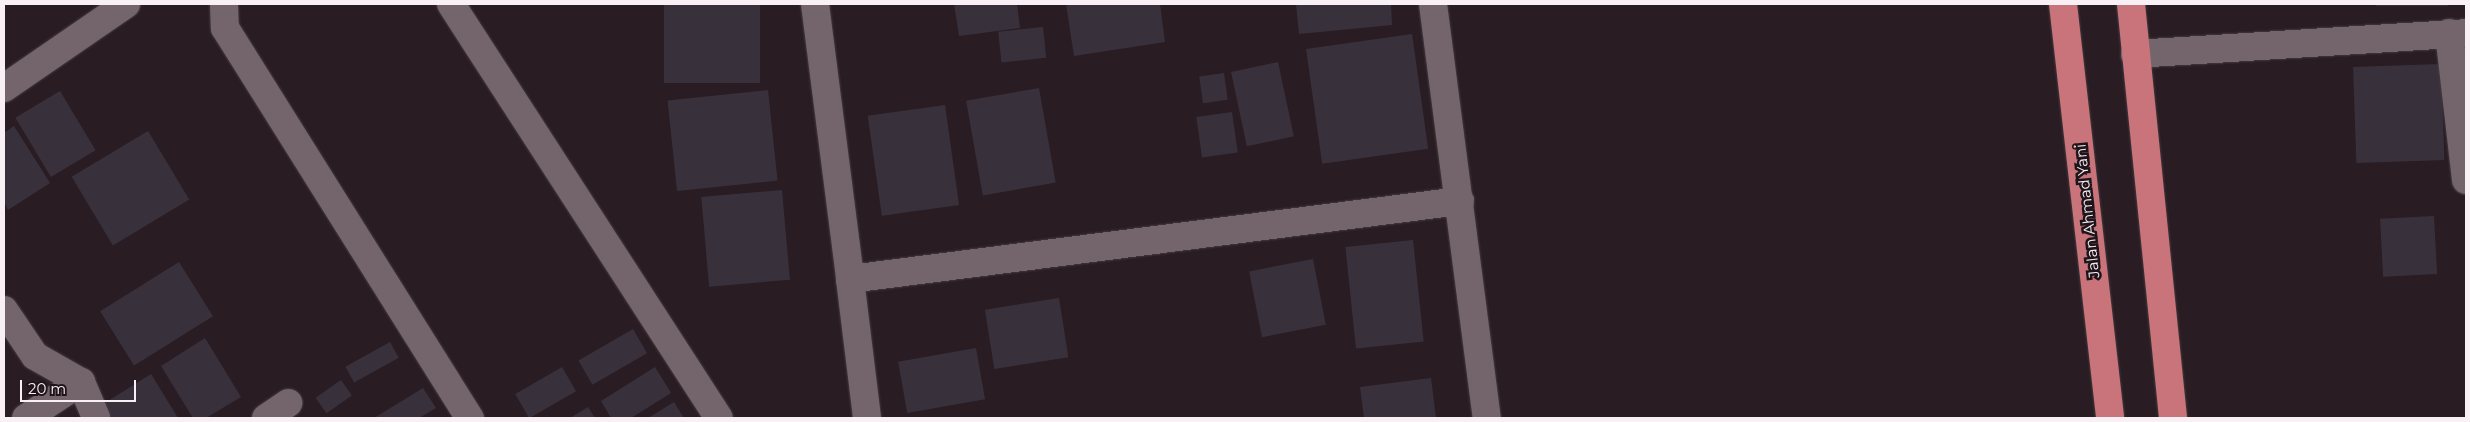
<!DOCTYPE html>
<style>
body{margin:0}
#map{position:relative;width:2470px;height:422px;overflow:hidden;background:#291d23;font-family:Montserrat,sans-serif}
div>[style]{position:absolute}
.building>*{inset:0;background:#38313c;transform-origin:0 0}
.roads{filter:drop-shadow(0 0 1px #443a3f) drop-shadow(0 0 1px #443a3f)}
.minor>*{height:28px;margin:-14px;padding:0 14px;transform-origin:14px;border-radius:14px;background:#74656c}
.trunk>*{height:28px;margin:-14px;padding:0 14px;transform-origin:14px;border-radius:14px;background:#c8747a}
span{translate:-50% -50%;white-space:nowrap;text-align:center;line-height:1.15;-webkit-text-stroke:5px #1f141a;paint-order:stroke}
.street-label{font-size:15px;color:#f8f0f4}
.frame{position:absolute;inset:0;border:5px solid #f8f0f4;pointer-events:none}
.scale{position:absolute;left:20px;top:380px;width:116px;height:22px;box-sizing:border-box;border:2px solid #f8f0f4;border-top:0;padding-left:6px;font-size:15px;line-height:18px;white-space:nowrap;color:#f8f0f4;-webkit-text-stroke:4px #1f141a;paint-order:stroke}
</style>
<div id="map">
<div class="building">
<i style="left:664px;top:4px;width:96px;height:79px"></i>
<i style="clip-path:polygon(954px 4px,1017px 4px,1020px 28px,959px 36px)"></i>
<i style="clip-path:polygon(1066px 4px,1160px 4px,1165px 42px,1074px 56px)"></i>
<i style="clip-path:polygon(1296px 4px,1391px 4px,1392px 25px,1299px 34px)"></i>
<i style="left:2376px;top:4px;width:72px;height:2px"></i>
<i style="left:1043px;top:27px;width:31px;height:45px;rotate:84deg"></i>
<i style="left:1412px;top:34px;width:116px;height:107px;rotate:82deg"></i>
<i style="left:1278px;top:62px;width:76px;height:48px;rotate:78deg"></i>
<i style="left:2441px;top:64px;width:96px;height:88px;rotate:88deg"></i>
<i style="left:1224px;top:73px;width:27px;height:25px;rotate:82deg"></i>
<i style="left:1039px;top:88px;width:96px;height:74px;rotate:80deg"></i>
<i style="left:768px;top:90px;width:91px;height:101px;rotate:84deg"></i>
<i style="left:60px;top:91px;width:69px;height:52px;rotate:59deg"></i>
<i style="left:945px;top:105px;width:101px;height:78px;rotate:82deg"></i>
<i style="left:1232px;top:112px;width:41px;height:36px;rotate:82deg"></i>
<i style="clip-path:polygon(14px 126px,50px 183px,8px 210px,4px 202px,4px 133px)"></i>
<i style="left:148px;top:131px;width:80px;height:89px;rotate:59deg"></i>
<i style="left:782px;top:190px;width:90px;height:81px;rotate:85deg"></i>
<i style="left:2434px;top:216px;width:58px;height:54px;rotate:87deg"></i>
<i style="left:1413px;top:240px;width:102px;height:68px;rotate:84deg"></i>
<i style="left:1313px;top:259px;width:67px;height:65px;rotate:79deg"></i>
<i style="left:179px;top:262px;width:64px;height:93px;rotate:58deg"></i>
<i style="left:1059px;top:298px;width:60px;height:75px;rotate:81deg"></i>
<i style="left:633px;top:329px;width:28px;height:63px;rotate:60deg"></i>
<i style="clip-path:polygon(205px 338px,241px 397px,206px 418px,193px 418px,161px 366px)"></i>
<i style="left:390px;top:342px;width:18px;height:51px;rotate:61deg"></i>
<i style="left:976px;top:348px;width:52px;height:79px;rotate:80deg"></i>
<i style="left:562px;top:367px;width:28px;height:54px;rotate:60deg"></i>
<i style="clip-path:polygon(655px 367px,671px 393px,631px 418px,611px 418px,601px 401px)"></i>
<i style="clip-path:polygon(151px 374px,178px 418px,107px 418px,100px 406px)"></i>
<i style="clip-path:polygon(1431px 378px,1436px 418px,1364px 418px,1360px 387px)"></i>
<i style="left:341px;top:380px;width:19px;height:31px;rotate:55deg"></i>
<i style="clip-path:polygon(423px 388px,436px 408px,419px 418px,374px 418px)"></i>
<i style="clip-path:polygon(674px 402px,684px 418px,648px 418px)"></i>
<i style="clip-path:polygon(588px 407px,595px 418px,570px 418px)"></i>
</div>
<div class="roads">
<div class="minor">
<i style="left:224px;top:4px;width:24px;rotate:88deg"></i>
<i style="left:225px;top:28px;width:461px;rotate:57.9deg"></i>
<i style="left:451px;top:4px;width:493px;rotate:57.1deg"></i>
<i style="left:815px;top:4px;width:277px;rotate:82.7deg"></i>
<i style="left:850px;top:279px;width:615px;rotate:-7.29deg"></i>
<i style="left:1433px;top:4px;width:418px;rotate:82.6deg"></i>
<i style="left:2449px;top:33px;width:148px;rotate:83.4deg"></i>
<i style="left:2135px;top:54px;width:332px;rotate:-3.6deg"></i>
<i style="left:4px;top:88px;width:148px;rotate:-34.5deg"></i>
<i style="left:850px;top:279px;width:140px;rotate:83deg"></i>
<i style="left:4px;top:310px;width:55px;rotate:56deg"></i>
<i style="left:35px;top:356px;width:53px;rotate:29.5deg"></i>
<i style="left:81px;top:382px;width:39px;rotate:67deg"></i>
<i style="left:26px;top:418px;width:66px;rotate:-33.2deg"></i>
<i style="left:266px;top:418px;width:27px;rotate:-34deg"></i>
</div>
<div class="trunk">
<i style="left:2063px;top:4px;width:417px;rotate:83.5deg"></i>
<i style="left:2131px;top:4px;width:416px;rotate:84.2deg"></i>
</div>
</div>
<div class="street-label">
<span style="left:2087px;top:211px;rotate:-96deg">Jalan Ahmad Yani</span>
</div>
<div class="frame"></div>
<div class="scale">20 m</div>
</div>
